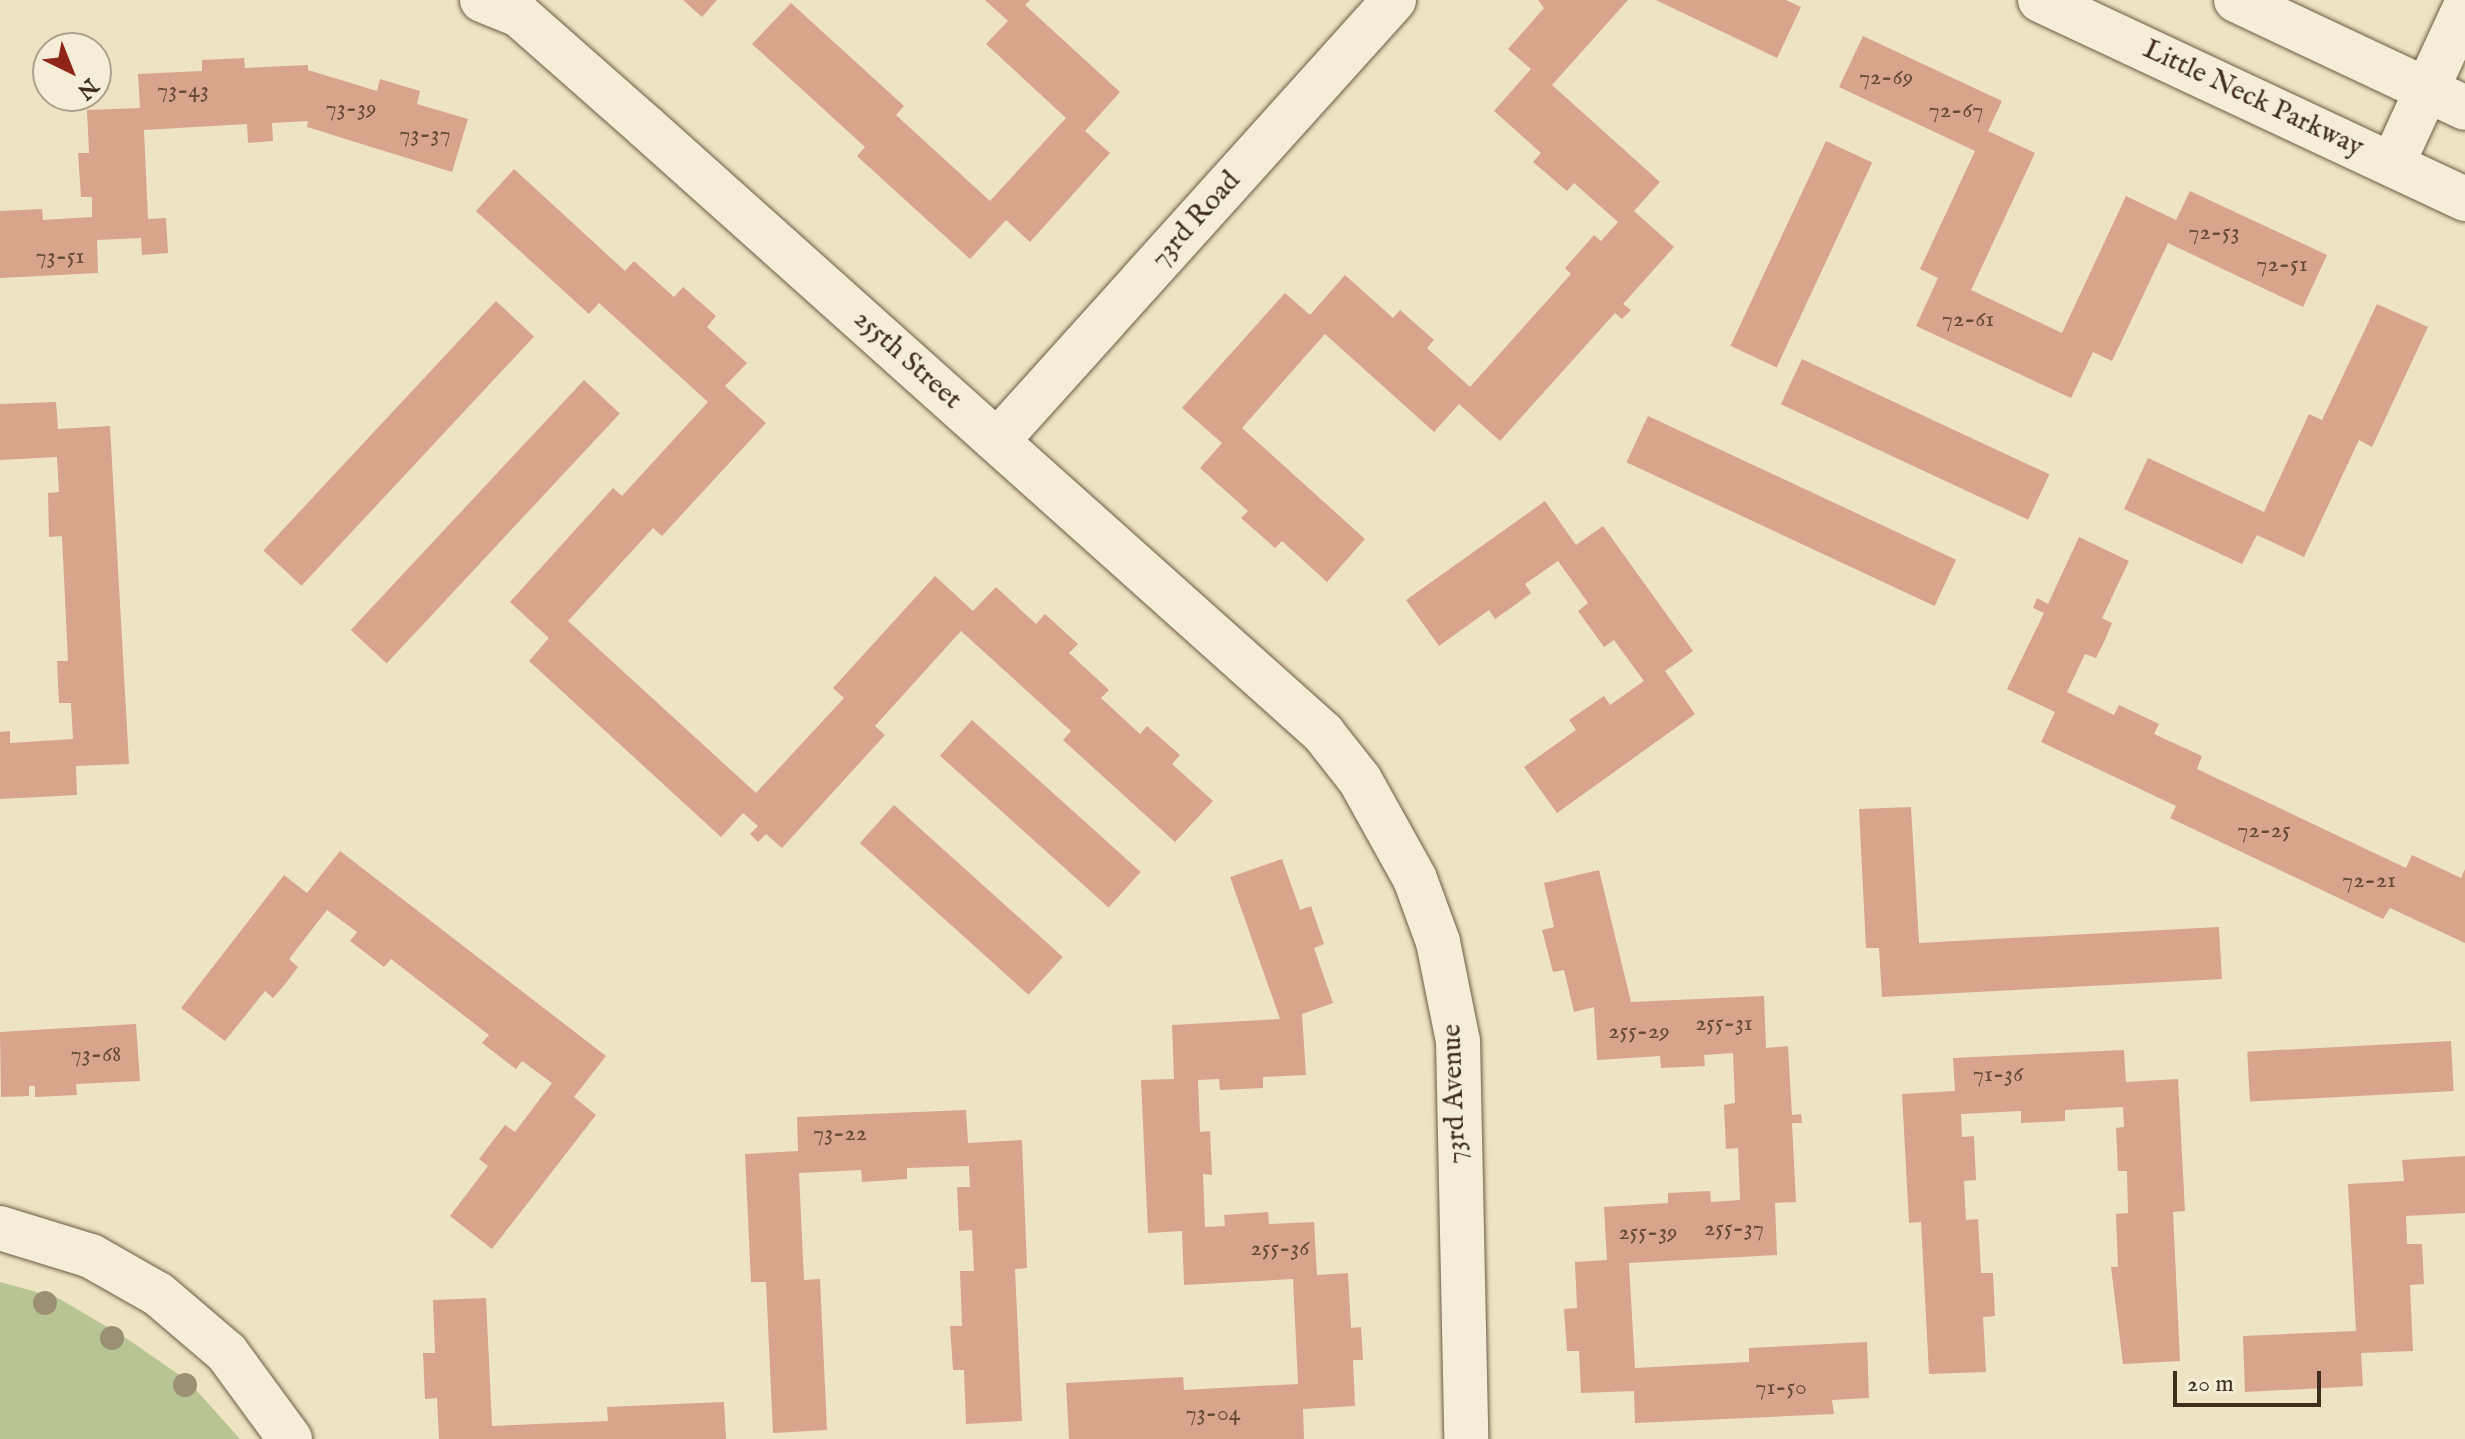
<!DOCTYPE html>
<style>
body{margin:0}
#map{position:relative;width:2465px;height:1439px;overflow:hidden;background:#eee3c2;font-family:"IM FELL English",serif}
div>[style]{position:absolute}
.green>*{inset:0;background:#b8c494}
.building>*{inset:0;background:#d8a58c;transform-origin:0 0}
.roads{filter:drop-shadow(0 0 2px #6c5c46) drop-shadow(0 0 2px #6c5c46)}
.street>*{height:44px;margin:-22px;padding:0 22px;transform-origin:22px;border-radius:22px;background:#f4edd7}
.secondary>*{height:44px;margin:-22px;padding:0 22px;transform-origin:22px;border-radius:22px;background:#f4edd7}
.trees>*{width:24px;height:24px;margin:-12px;border-radius:50%;background:#9c9074}
span{translate:-50% -50%;white-space:nowrap;text-align:center;line-height:1.15;-webkit-text-stroke:6px #f4edd7;paint-order:stroke}
.number-label{font-size:24px;color:#664c38}
.number-label span{-webkit-text-stroke-width:0}
.street-label{font-size:28px;color:#402f1c}
.north{position:absolute;left:32px;top:32px;width:80px;height:80px;box-sizing:border-box;background:#f4edd7;border:2px solid #aca18c;border-radius:50%;rotate:137deg;font-size:22px;font-weight:700;line-height:32px;text-align:center;color:#402f1c}
.north::after{content:'';display:block;margin:auto;width:28px;height:36px;background:#8f2418;clip-path:polygon(50% 0,100% 100%,50% 72%,0 100%)}
.scale{position:absolute;left:2173px;top:1371px;width:148px;height:36px;box-sizing:border-box;border:4px solid #402f1c;border-top:0;padding-left:10px;font-size:24px;line-height:28px;white-space:nowrap;color:#402f1c;-webkit-text-stroke:6px #f4edd7;paint-order:stroke}
</style>
<div id="map">
<div class="green">
<i style="clip-path:polygon(0 1282px,58px 1298px,126px 1338px,188px 1381px,240px 1439px,0 1439px)"></i>
</div>
<div class="building">
<i style="clip-path:polygon(683px 0,717px 0,702px 17px)"></i>
<i style="clip-path:polygon(985px 0,1030px 0,1025px 5px,1120px 92px,1085px 131px,1110px 153px,1030px 242px,1006px 220px,970px 259px,857px 156px,865px 147px,752px 44px,791px 3px,904px 106px,896px 115px,990px 201px,1066px 118px,986px 44px,1008px 21px)"></i>
<i style="clip-path:polygon(1538px 0,1628px 0,1552px 85px,1660px 182px,1634px 211px,1674px 247px,1623px 304px,1631px 310px,1622px 319px,1615px 313px,1500px 441px,1459px 404px,1434px 432px,1325px 334px,1242px 428px,1365px 539px,1327px 582px,1282px 541px,1275px 548px,1241px 518px,1248px 511px,1200px 468px,1222px 443px,1182px 408px,1285px 293px,1310px 315px,1345px 275px,1393px 318px,1400px 310px,1434px 340px,1427px 348px,1470px 387px,1571px 274px,1565px 268px,1581px 250px,1594px 235px,1601px 241px,1618px 222px,1574px 183px,1567px 191px,1533px 162px,1541px 153px,1494px 111px,1531px 69px,1508px 49px,1544px 8px)"></i>
<i style="clip-path:polygon(1656px 0,1786px 0,1801px 7px,1777px 58px)"></i>
<i style="clip-path:polygon(1863px 36px,2002px 101px,1988px 131px,2035px 153px,1971px 290px,2062px 333px,2126px 196px,2176px 220px,2190px 191px,2327px 255px,2303px 307px,2168px 243px,2112px 361px,2093px 352px,2071px 398px,1916px 326px,1938px 278px,1920px 269px,1975px 151px,1839px 87px)"></i>
<i style="clip-path:polygon(244px 58px,245px 68px,308px 65px,308px 70px,377px 91px,380px 79px,420px 91px,417px 104px,468px 119px,452px 172px,307px 127px,308px 121px,272px 123px,273px 141px,248px 143px,247px 124px,144px 130px,148px 219px,166px 218px,168px 253px,142px 255px,141px 238px,97px 240px,98px 273px,0 278px,0 211px,42px 209px,43px 220px,92px 217px,92px 197px,81px 197px,78px 153px,89px 153px,87px 110px,140px 108px,138px 74px,202px 71px,202px 60px)"></i>
<i style="left:1826px;top:141px;width:51px;height:226px;rotate:25deg"></i>
<i style="clip-path:polygon(514px 169px,625px 271px,634px 261px,674px 297px,683px 287px,716px 316px,707px 327px,747px 363px,725px 386px,766px 423px,662px 536px,653px 528px,568px 621px,756px 793px,844px 698px,833px 688px,935px 576px,973px 611px,996px 587px,1036px 624px,1045px 614px,1078px 644px,1069px 653px,1109px 690px,1101px 698px,1140px 734px,1147px 726px,1180px 755px,1172px 764px,1213px 801px,1175px 842px,1063px 740px,1071px 731px,961px 631px,875px 726px,885px 735px,782px 848px,766px 834px,758px 842px,750px 834px,758px 826px,743px 813px,721px 837px,529px 661px,549px 638px,510px 602px,613px 488px,622px 496px,708px 402px,599px 303px,589px 314px,476px 211px)"></i>
<i style="left:496px;top:301px;width:52px;height:341px;rotate:43deg"></i>
<i style="clip-path:polygon(2377px 304px,2428px 327px,2372px 447px,2359px 440px,2304px 557px,2257px 535px,2242px 564px,2124px 509px,2148px 458px,2264px 512px,2309px 414px,2322px 420px)"></i>
<i style="left:1802px;top:359px;width:273px;height:50px;rotate:25deg"></i>
<i style="left:584px;top:380px;width:49px;height:342px;rotate:43deg"></i>
<i style="clip-path:polygon(56px 402px,58px 429px,110px 426px,129px 764px,76px 766px,77px 795px,0 799px,0 732px,10px 731px,10px 743px,73px 739px,71px 703px,59px 703px,57px 661px,68px 661px,62px 536px,49px 537px,48px 493px,59px 492px,57px 457px,0 460px,0 404px)"></i>
<i style="left:1648px;top:416px;width:340px;height:51px;rotate:25deg"></i>
<i style="clip-path:polygon(1545px 501px,1576px 545px,1603px 526px,1693px 651px,1665px 671px,1695px 714px,1557px 813px,1524px 767px,1576px 730px,1569px 720px,1604px 696px,1610px 705px,1644px 681px,1614px 640px,1604px 647px,1578px 611px,1588px 603px,1558px 561px,1525px 584px,1531px 593px,1515px 605px,1495px 619px,1489px 610px,1439px 646px,1406px 600px)"></i>
<i style="clip-path:polygon(2079px 537px,2129px 561px,2102px 618px,2112px 623px,2104px 642px,2096px 658px,2085px 654px,2067px 692px,2114px 715px,2119px 705px,2159px 724px,2154px 734px,2202px 756px,2197px 769px,2406px 868px,2412px 855px,2461px 878px,2465px 869px,2465px 943px,2390px 908px,2383px 919px,2170px 818px,2176px 806px,2041px 742px,2055px 712px,2007px 689px,2044px 613px,2033px 608px,2037px 598px,2048px 604px)"></i>
<i style="left:972px;top:720px;width:227px;height:48px;rotate:42deg"></i>
<i style="left:894px;top:805px;width:227px;height:51px;rotate:42deg"></i>
<i style="clip-path:polygon(1911px 807px,1919px 943px,2219px 927px,2222px 979px,1882px 997px,1879px 948px,1866px 948px,1859px 809px)"></i>
<i style="clip-path:polygon(340px 851px,606px 1056px,574px 1097px,596px 1115px,492px 1249px,450px 1216px,488px 1166px,479px 1159px,505px 1125px,515px 1132px,552px 1083px,522px 1061px,516px 1069px,482px 1043px,489px 1035px,391px 959px,384px 967px,350px 941px,357px 932px,327px 910px,289px 959px,298px 967px,286px 983px,273px 998px,265px 991px,225px 1041px,181px 1008px,284px 875px,307px 893px)"></i>
<i style="clip-path:polygon(1282px 859px,1300px 910px,1311px 906px,1324px 944px,1314px 948px,1333px 1003px,1302px 1014px,1306px 1075px,1263px 1077px,1263px 1088px,1241px 1089px,1220px 1090px,1219px 1079px,1198px 1080px,1200px 1132px,1210px 1131px,1212px 1175px,1203px 1174px,1205px 1227px,1225px 1226px,1224px 1215px,1268px 1212px,1269px 1224px,1314px 1222px,1317px 1275px,1348px 1273px,1351px 1328px,1361px 1327px,1363px 1360px,1353px 1360px,1355px 1406px,1303px 1409px,1304px 1439px,1069px 1439px,1066px 1383px,1183px 1377px,1184px 1390px,1298px 1384px,1293px 1279px,1184px 1285px,1182px 1231px,1148px 1233px,1141px 1080px,1174px 1079px,1172px 1025px,1280px 1019px,1230px 877px)"></i>
<i style="clip-path:polygon(1599px 870px,1631px 1002px,1764px 996px,1766px 1048px,1788px 1046px,1792px 1115px,1801px 1114px,1802px 1123px,1792px 1123px,1796px 1202px,1775px 1203px,1777px 1255px,1629px 1263px,1635px 1368px,1749px 1362px,1749px 1348px,1867px 1342px,1869px 1398px,1832px 1400px,1834px 1414px,1635px 1423px,1634px 1391px,1581px 1393px,1579px 1351px,1567px 1351px,1564px 1309px,1577px 1308px,1575px 1262px,1607px 1260px,1604px 1207px,1668px 1203px,1668px 1193px,1710px 1191px,1711px 1202px,1740px 1200px,1738px 1148px,1726px 1149px,1724px 1105px,1735px 1103px,1733px 1053px,1704px 1055px,1705px 1066px,1661px 1068px,1660px 1056px,1597px 1060px,1594px 1007px,1574px 1012px,1564px 970px,1553px 972px,1542px 930px,1554px 927px,1544px 883px)"></i>
<i style="clip-path:polygon(136px 1024px,140px 1081px,76px 1084px,77px 1095px,35px 1097px,35px 1086px,29px 1086px,29px 1096px,1px 1097px,0 1032px)"></i>
<i style="left:2451px;top:1041px;width:50px;height:204px;rotate:87deg"></i>
<i style="clip-path:polygon(2124px 1050px,2126px 1082px,2178px 1079px,2185px 1211px,2173px 1212px,2180px 1361px,2123px 1364px,2111px 1267px,2118px 1267px,2116px 1214px,2128px 1213px,2127px 1171px,2118px 1171px,2116px 1128px,2124px 1127px,2123px 1107px,2065px 1110px,2065px 1121px,2021px 1123px,2021px 1111px,1961px 1114px,1962px 1137px,1974px 1136px,1975px 1157px,1976px 1180px,1964px 1181px,1966px 1220px,1978px 1219px,1981px 1273px,1993px 1273px,1995px 1316px,1983px 1317px,1986px 1372px,1929px 1374px,1921px 1222px,1909px 1223px,1902px 1094px,1955px 1091px,1953px 1058px)"></i>
<i style="clip-path:polygon(966px 1110px,968px 1143px,1022px 1140px,1027px 1268px,1015px 1269px,1022px 1421px,966px 1424px,964px 1370px,953px 1370px,950px 1326px,962px 1326px,960px 1271px,974px 1271px,972px 1230px,959px 1231px,958px 1207px,957px 1187px,970px 1187px,969px 1166px,907px 1168px,907px 1179px,862px 1182px,861px 1170px,799px 1173px,804px 1280px,820px 1279px,827px 1430px,773px 1433px,766px 1282px,751px 1282px,745px 1154px,798px 1151px,797px 1117px)"></i>
<i style="clip-path:polygon(2465px 1156px,2465px 1213px,2406px 1216px,2407px 1244px,2422px 1244px,2424px 1284px,2410px 1285px,2413px 1351px,2361px 1353px,2363px 1386px,2245px 1392px,2243px 1336px,2356px 1331px,2348px 1184px,2404px 1181px,2402px 1160px)"></i>
<i style="clip-path:polygon(486px 1298px,492px 1426px,608px 1421px,607px 1407px,724px 1402px,726px 1439px,439px 1439px,437px 1398px,425px 1399px,423px 1353px,435px 1353px,433px 1300px)"></i>
</div>
<div class="roads">
<div class="street">
<i style="left:482px;top:0;width:40px;rotate:22deg"></i>
<i style="left:519px;top:15px;width:169px;rotate:41.4deg"></i>
<i style="left:646px;top:127px;width:909px;rotate:41.83deg"></i>
<i style="left:1323px;top:733px;width:60px;rotate:51.8deg"></i>
<i style="left:1360px;top:780px;width:113px;rotate:60.9deg"></i>
<i style="left:1415px;top:879px;width:67px;rotate:69.9deg"></i>
<i style="left:1438px;top:942px;width:101px;rotate:78.6deg"></i>
<i style="left:1458px;top:1041px;width:398px;rotate:88.8deg"></i>
<i style="left:2393px;top:163px;width:172px;rotate:-65.2deg"></i>
<i style="left:998px;top:440px;width:592px;rotate:-48.01deg"></i>
<i style="left:0;top:1228px;width:95px;rotate:17.1deg"></i>
<i style="left:91px;top:1256px;width:77px;rotate:29.6deg"></i>
<i style="left:158px;top:1294px;width:91px;rotate:40.5deg"></i>
<i style="left:227px;top:1353px;width:107px;rotate:53.8deg"></i>
</div>
<div class="secondary">
<i style="left:2040px;top:0;width:469px;rotate:25.1deg"></i>
<i style="left:2236px;top:0;width:253px;rotate:25.2deg"></i>
</div>
</div>
<div class="trees">
<i style="left:45px;top:1303px"></i>
<i style="left:112px;top:1338px"></i>
<i style="left:185px;top:1385px"></i>
</div>
<div class="number-label">
<span style="left:1886px;top:78px">72-69</span>
<span style="left:183px;top:91px">73-43</span>
<span style="left:351px;top:109px">73-39</span>
<span style="left:1956px;top:111px">72-67</span>
<span style="left:425px;top:135px">73-37</span>
<span style="left:2214px;top:233px">72-53</span>
<span style="left:60px;top:257px">73-51</span>
<span style="left:2282px;top:265px">72-51</span>
<span style="left:1968px;top:320px">72-61</span>
<span style="left:2264px;top:831px">72-25</span>
<span style="left:2369px;top:881px">72-21</span>
<span style="left:1724px;top:1024px">255-31</span>
<span style="left:1639px;top:1032px">255-29</span>
<span style="left:96px;top:1055px">73-68</span>
<span style="left:1998px;top:1075px">71-36</span>
<span style="left:840px;top:1134px">73-22</span>
<span style="left:1734px;top:1229px">255-37</span>
<span style="left:1648px;top:1233px">255-39</span>
<span style="left:1280px;top:1249px">255-36</span>
<span style="left:1781px;top:1388px">71-50</span>
<span style="left:1213px;top:1414px">73-04</span>
</div>
<div class="street-label">
<span style="left:2253px;top:99px;rotate:25deg">Little Neck Parkway</span>
<span style="left:1196px;top:220px;rotate:-48deg">73rd Road</span>
<span style="left:907px;top:360px;rotate:42deg">255th Street</span>
<span style="left:1455px;top:1094px;rotate:-92deg">73rd Avenue</span>
</div>
<div class="north">N</div>
<div class="scale">20 m</div>
</div>
